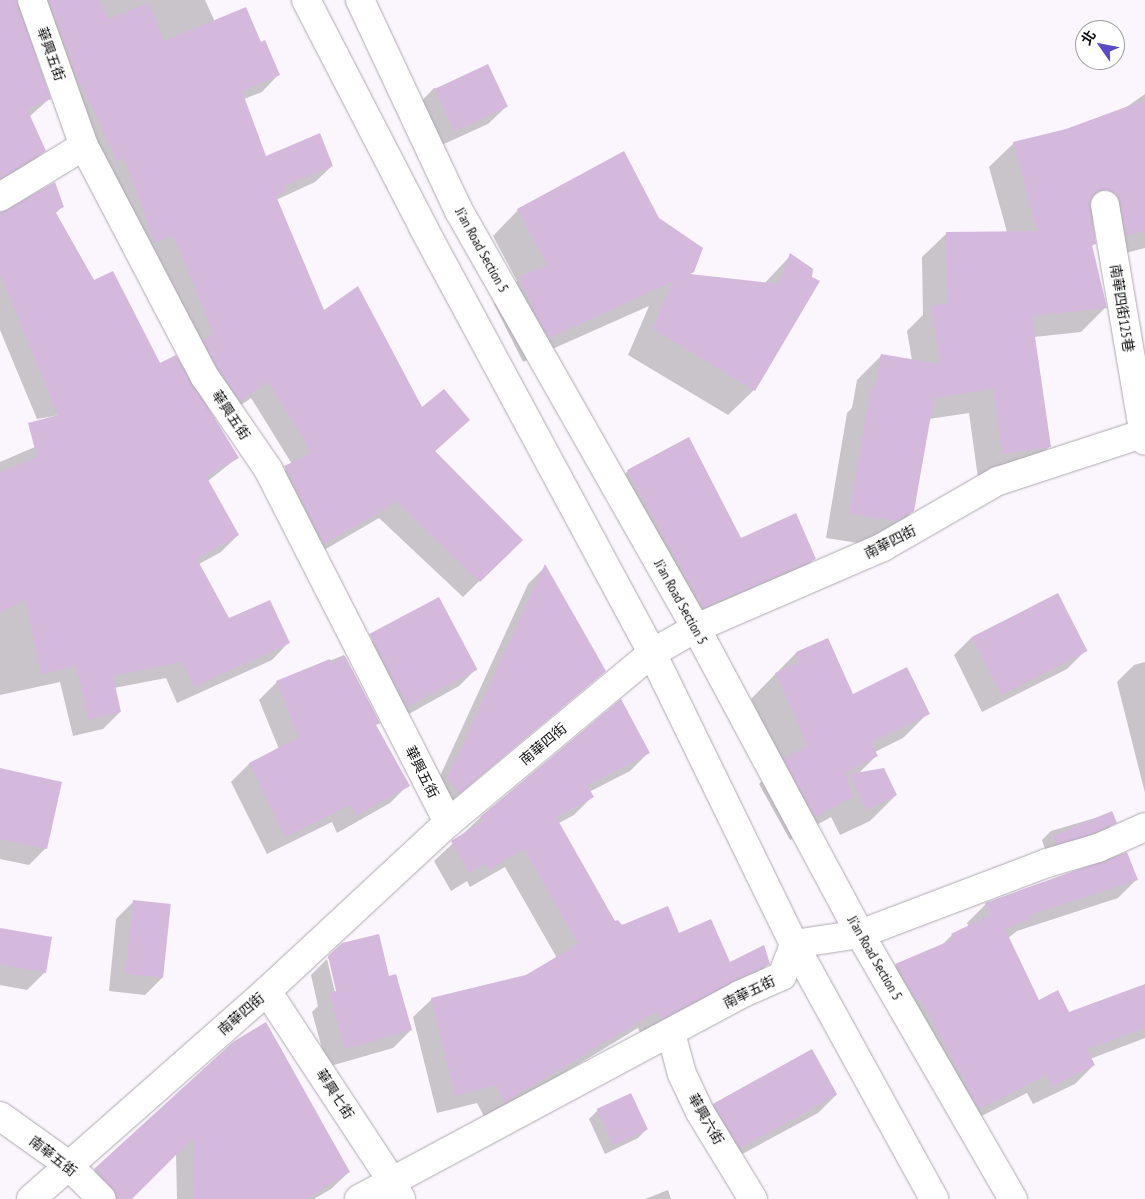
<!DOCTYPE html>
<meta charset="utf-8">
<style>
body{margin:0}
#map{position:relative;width:1145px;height:1199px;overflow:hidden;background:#fbf5fd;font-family:"PT Sans Narrow","Noto Sans TC",sans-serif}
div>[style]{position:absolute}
.shadow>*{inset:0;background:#0003}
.building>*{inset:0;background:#d4b9dd;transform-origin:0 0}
.roads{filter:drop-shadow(0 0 1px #afa9b1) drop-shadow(0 0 1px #afa9b1)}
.street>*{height:28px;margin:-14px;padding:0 14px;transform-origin:14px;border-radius:14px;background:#fff}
.primary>*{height:28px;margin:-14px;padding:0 14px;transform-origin:14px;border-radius:14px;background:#fff}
span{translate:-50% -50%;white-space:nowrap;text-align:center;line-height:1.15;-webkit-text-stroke:4px #fff;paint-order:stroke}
.street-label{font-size:14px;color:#100e10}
.north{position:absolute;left:1075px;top:20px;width:50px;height:50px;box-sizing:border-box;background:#fff;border:1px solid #9f9f9f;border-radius:50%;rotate:303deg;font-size:14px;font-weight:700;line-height:20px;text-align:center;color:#100e10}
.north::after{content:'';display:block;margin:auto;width:18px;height:22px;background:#5a4bc3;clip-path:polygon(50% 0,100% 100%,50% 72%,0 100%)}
</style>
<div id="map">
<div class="shadow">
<i style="clip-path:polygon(0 0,205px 0,215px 22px,260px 44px,278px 75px,262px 92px,244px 99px,266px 158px,332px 166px,315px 182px,276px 200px,323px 312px,422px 409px,469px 420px,434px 452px,521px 540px,463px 597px,379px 518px,307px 560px,268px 484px,292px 464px,251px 398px,224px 417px,156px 252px,138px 259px,30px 11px,18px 1px,16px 1px,49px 99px,29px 117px,44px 151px,28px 167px,0 184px)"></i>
<i style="clip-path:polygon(434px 88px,506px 107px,488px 124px,435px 148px,417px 106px)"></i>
<i style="clip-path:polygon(1145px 94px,1145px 248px,1102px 259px,1093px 220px,1090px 218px,1094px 244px,1091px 247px,1105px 308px,1081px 332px,1034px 337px,1049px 447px,1025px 471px,978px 478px,969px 413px,929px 419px,913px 511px,888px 535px,871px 545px,826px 538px,847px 413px,852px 408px,857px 380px,882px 355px,912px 360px,907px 331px,923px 315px,922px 257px,947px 233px,1007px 232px,989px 167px,1014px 143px,1067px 130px,1125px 108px)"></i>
<i style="clip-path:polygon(62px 207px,55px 214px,94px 282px,237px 458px,208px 481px,238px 535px,221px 552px,199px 564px,229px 620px,288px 643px,272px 660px,177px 703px,166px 678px,114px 688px,120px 712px,103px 729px,73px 736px,60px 682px,0 695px,0 462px,123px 409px,122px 404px,37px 419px,0 330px,0 212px)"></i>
<i style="clip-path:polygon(518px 210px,658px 219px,693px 271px,689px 275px,764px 284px,791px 255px,754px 390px,728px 415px,628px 355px,649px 306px,523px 362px,494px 304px,517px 281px,493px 236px)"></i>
<i style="clip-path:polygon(628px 471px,741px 539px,814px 559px,796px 577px,685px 625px,610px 488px)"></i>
<i style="clip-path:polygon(545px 567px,604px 671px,441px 810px,430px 798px,528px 584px)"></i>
<i style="clip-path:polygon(972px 637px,1085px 651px,1067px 669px,982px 712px,954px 655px)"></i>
<i style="clip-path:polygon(373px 640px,476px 669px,459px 686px,389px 725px,355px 658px)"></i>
<i style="clip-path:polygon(827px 640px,852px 696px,928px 713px,903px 738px,875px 752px,877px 755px,858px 774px,896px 795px,870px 821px,840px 835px,831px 817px,790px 840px,759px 784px,780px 763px,751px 699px,796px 653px)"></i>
<i style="clip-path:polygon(344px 655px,378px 723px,375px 726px,408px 785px,390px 803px,337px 833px,332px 822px,267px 854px,231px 782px,249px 764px,279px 749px,259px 700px,277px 682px)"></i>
<i style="clip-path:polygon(1145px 662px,1145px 793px,1117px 682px,1134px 665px)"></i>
<i style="clip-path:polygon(648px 753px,630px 771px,589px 792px,592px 797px,574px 815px,559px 823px,615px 923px,678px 935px,730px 963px,768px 964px,750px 982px,642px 1037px,638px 1028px,486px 1120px,477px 1103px,437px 1113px,413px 1017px,432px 999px,527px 976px,557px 958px,505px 867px,470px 887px,467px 881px,451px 891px,434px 861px,481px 817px)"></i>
<i style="clip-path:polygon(0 770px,46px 848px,29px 865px,0 859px)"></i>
<i style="clip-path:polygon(1112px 813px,1115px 822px,1106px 831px,1046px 852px,1042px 840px,1051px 831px)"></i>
<i style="clip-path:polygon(1136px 880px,1118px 898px,1017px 931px,1008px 938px,1039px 1002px,1068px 1014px,1145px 985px,1145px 1038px,1090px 1059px,1094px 1065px,1075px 1084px,1033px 1104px,1027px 1093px,960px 1127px,878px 984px,896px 965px,941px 946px,952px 935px,969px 927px,967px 923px,986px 904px)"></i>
<i style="clip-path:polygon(134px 901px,163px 977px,145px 995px,109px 991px,116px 919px)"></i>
<i style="clip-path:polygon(0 929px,45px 972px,27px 990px,0 985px)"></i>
<i style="clip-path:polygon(evenodd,329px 957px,388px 978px,411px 1030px,393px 1048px,327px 1067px,312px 1012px,318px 1006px,311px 975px,329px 957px,327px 959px,330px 959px,339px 997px,336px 997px,327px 959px)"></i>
<i style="clip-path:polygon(234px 1043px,349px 1172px,331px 1189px,314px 1199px,177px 1199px,176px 1153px,130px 1199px,88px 1199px,78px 1187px)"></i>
<i style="clip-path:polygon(836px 1095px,818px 1113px,722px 1165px,696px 1121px,714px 1104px)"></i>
<i style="clip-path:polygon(598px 1110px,647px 1129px,638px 1138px,605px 1154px,589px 1119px)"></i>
<i style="clip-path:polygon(668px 1190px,671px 1199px,645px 1199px)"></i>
</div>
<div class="building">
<i style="clip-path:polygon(0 0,17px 0,51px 99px,27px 109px,46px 151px,0 179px)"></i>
<i style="clip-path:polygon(49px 0,100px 0,108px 19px,149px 3px,164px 41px,246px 7px,261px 42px,265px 40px,280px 75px,242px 91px,266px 156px,320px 133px,333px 166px,284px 186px,286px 192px,276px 196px,324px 310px,358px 286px,422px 407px,444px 389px,470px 420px,435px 451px,523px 540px,480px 582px,397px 502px,324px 544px,284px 466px,312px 453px,268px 382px,241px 401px,218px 369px,203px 340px,213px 334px,205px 312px,173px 236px,155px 243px,124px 158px,117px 161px,82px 86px,80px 87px)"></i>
<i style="left:488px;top:64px;width:47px;height:59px;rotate:65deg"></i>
<i style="clip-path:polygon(1145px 100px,1145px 231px,1126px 236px,1120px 202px,1111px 191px,1095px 193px,1090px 200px,1096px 244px,1092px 245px,1107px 308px,1032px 316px,1051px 447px,1002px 454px,993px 389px,934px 398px,914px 511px,896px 521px,849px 514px,871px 387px,875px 388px,881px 354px,940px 364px,931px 306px,947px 303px,946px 232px,1037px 231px,1013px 142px,1066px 129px)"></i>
<i style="clip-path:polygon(624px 151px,659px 218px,703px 248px,694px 272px,690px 274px,779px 284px,790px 253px,813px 269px,812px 277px,820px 281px,755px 391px,653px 329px,672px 282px,549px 338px,535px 314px,519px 277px,547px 265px,517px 209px)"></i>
<i style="clip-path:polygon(55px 182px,64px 207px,55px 211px,94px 280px,113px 271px,160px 363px,176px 355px,239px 458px,206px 476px,239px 535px,197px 559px,229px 618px,270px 600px,290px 643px,194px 687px,182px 662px,113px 676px,121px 712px,89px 720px,76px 666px,41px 674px,25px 600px,0 613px,0 472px,37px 457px,28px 423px,58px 415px,0 274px,0 213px)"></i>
<i style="clip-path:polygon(689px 437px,741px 538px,796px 513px,816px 559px,703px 608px,627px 470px)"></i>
<i style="clip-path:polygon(545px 564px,606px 671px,460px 793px,447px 779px)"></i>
<i style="left:1058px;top:593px;width:65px;height:97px;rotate:63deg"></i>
<i style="left:439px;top:597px;width:82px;height:79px;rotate:62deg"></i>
<i style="clip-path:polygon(828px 638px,853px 694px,907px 667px,930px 714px,871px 742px,878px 756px,845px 772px,853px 797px,815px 817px,783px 758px,808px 746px,775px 673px,799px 662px,796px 652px)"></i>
<i style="clip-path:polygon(345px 656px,380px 723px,376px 725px,410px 786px,356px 816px,350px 805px,285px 837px,249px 763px,299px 737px,276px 681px,330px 659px,332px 664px)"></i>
<i style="clip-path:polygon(621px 699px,650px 753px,587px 785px,594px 797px,556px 817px,615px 921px,618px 920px,622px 925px,668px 906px,679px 933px,711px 919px,730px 962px,764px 945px,770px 964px,661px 1019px,657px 1011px,504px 1103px,496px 1085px,455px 1096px,431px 998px,526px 975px,578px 944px,524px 849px,489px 870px,485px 864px,469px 873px,451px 841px,484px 821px,480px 817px)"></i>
<i style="clip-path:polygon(0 768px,62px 782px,47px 849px,0 839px)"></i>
<i style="clip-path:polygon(884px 768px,897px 795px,866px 810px,849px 774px)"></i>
<i style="left:1112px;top:811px;width:13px;height:64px;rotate:67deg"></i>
<i style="clip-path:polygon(1127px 852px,1138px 880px,1029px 915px,1031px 919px,1005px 929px,1039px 1000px,1058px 990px,1069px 1012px,1145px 984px,1145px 1028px,1087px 1049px,1095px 1065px,1052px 1086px,1046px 1075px,979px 1109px,921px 1000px,917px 1001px,895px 964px,954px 939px,951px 934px,990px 915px,985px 903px)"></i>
<i style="left:133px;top:900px;width:38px;height:74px;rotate:6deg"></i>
<i style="clip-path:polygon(0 928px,52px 937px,46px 973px,0 964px)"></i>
<i style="clip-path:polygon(379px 934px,389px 976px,396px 974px,412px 1030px,345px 1049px,329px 993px,336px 991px,328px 956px,342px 943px)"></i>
<i style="clip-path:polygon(266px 1022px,350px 1172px,305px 1199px,194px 1199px,193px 1138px,132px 1199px,119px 1199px,94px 1169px,233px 1042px)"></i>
<i style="left:812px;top:1049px;width:52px;height:113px;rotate:61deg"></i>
<i style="left:631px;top:1093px;width:40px;height:38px;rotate:65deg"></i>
</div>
<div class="roads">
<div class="street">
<i style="left:32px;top:0;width:155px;rotate:70.4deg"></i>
<i style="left:84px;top:146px;width:261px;rotate:62.4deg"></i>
<i style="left:205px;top:377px;width:112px;rotate:55.6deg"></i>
<i style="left:268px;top:469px;width:397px;rotate:63deg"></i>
<i style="left:0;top:197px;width:98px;rotate:-31.3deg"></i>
<i style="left:1105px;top:205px;width:239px;rotate:80.4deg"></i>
<i style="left:267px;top:991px;width:226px;rotate:56.7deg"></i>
<i style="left:391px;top:1180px;width:21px;rotate:62deg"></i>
<i style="left:671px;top:1033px;width:42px;rotate:75deg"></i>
<i style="left:682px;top:1074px;width:42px;rotate:64.7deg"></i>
<i style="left:700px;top:1112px;width:102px;rotate:58.7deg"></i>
<i style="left:0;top:1116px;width:82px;rotate:35.6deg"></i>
<i style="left:67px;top:1164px;width:49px;rotate:45deg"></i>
<i style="left:31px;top:1199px;width:315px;rotate:-41.4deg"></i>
<i style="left:267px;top:991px;width:247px;rotate:-42.9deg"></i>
<i style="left:448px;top:823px;width:266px;rotate:-39.8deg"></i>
<i style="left:652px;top:653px;width:51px;rotate:-29.6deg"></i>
<i style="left:696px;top:628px;width:204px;rotate:-23.4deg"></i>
<i style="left:883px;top:547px;width:133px;rotate:-29.9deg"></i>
<i style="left:998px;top:481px;width:155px;rotate:-18.1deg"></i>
<i style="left:359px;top:1199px;width:431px;rotate:-28.2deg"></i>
<i style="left:739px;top:995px;width:47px;rotate:-23.8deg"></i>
<i style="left:782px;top:976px;width:34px;rotate:-69deg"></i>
<i style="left:794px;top:944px;width:67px;rotate:-8.6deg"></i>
<i style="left:860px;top:934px;width:200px;rotate:-20.8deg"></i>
<i style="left:1047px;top:863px;width:53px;rotate:-16.4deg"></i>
<i style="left:1098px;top:848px;width:51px;rotate:-24.1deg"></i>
</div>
<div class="primary">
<i style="left:306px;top:0;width:258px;rotate:62.7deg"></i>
<i style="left:424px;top:229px;width:481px;rotate:61.7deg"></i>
<i style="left:652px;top:653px;width:324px;rotate:64deg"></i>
<i style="left:794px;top:944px;width:291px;rotate:61.2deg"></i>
<i style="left:360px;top:0;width:233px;rotate:64.9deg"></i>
<i style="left:459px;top:211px;width:480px;rotate:60.4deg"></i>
<i style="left:696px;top:628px;width:347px;rotate:61.8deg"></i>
<i style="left:860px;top:934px;width:306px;rotate:60deg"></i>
</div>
</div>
<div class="street-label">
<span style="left:51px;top:54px;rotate:70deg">華興五街</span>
<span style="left:482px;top:250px;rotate:61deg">Ji’an Road Section 5</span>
<span style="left:1122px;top:308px;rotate:81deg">南華四街125巷</span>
<span style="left:231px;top:415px;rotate:56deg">華興五街</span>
<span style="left:890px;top:542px;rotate:-27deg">南華四街</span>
<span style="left:681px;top:602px;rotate:61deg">Ji’an Road Section 5</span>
<span style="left:543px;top:744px;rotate:-40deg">南華四街</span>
<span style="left:422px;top:772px;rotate:63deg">華興五街</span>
<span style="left:875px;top:958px;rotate:60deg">Ji’an Road Section 5</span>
<span style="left:749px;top:992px;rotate:-26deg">南華五街</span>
<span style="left:241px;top:1014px;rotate:-41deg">南華四街</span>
<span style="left:335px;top:1094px;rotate:57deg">華興七街</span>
<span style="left:706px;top:1119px;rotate:60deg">華興六街</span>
<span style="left:53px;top:1156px;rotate:38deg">南華五街</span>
</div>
<div class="north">北</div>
</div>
